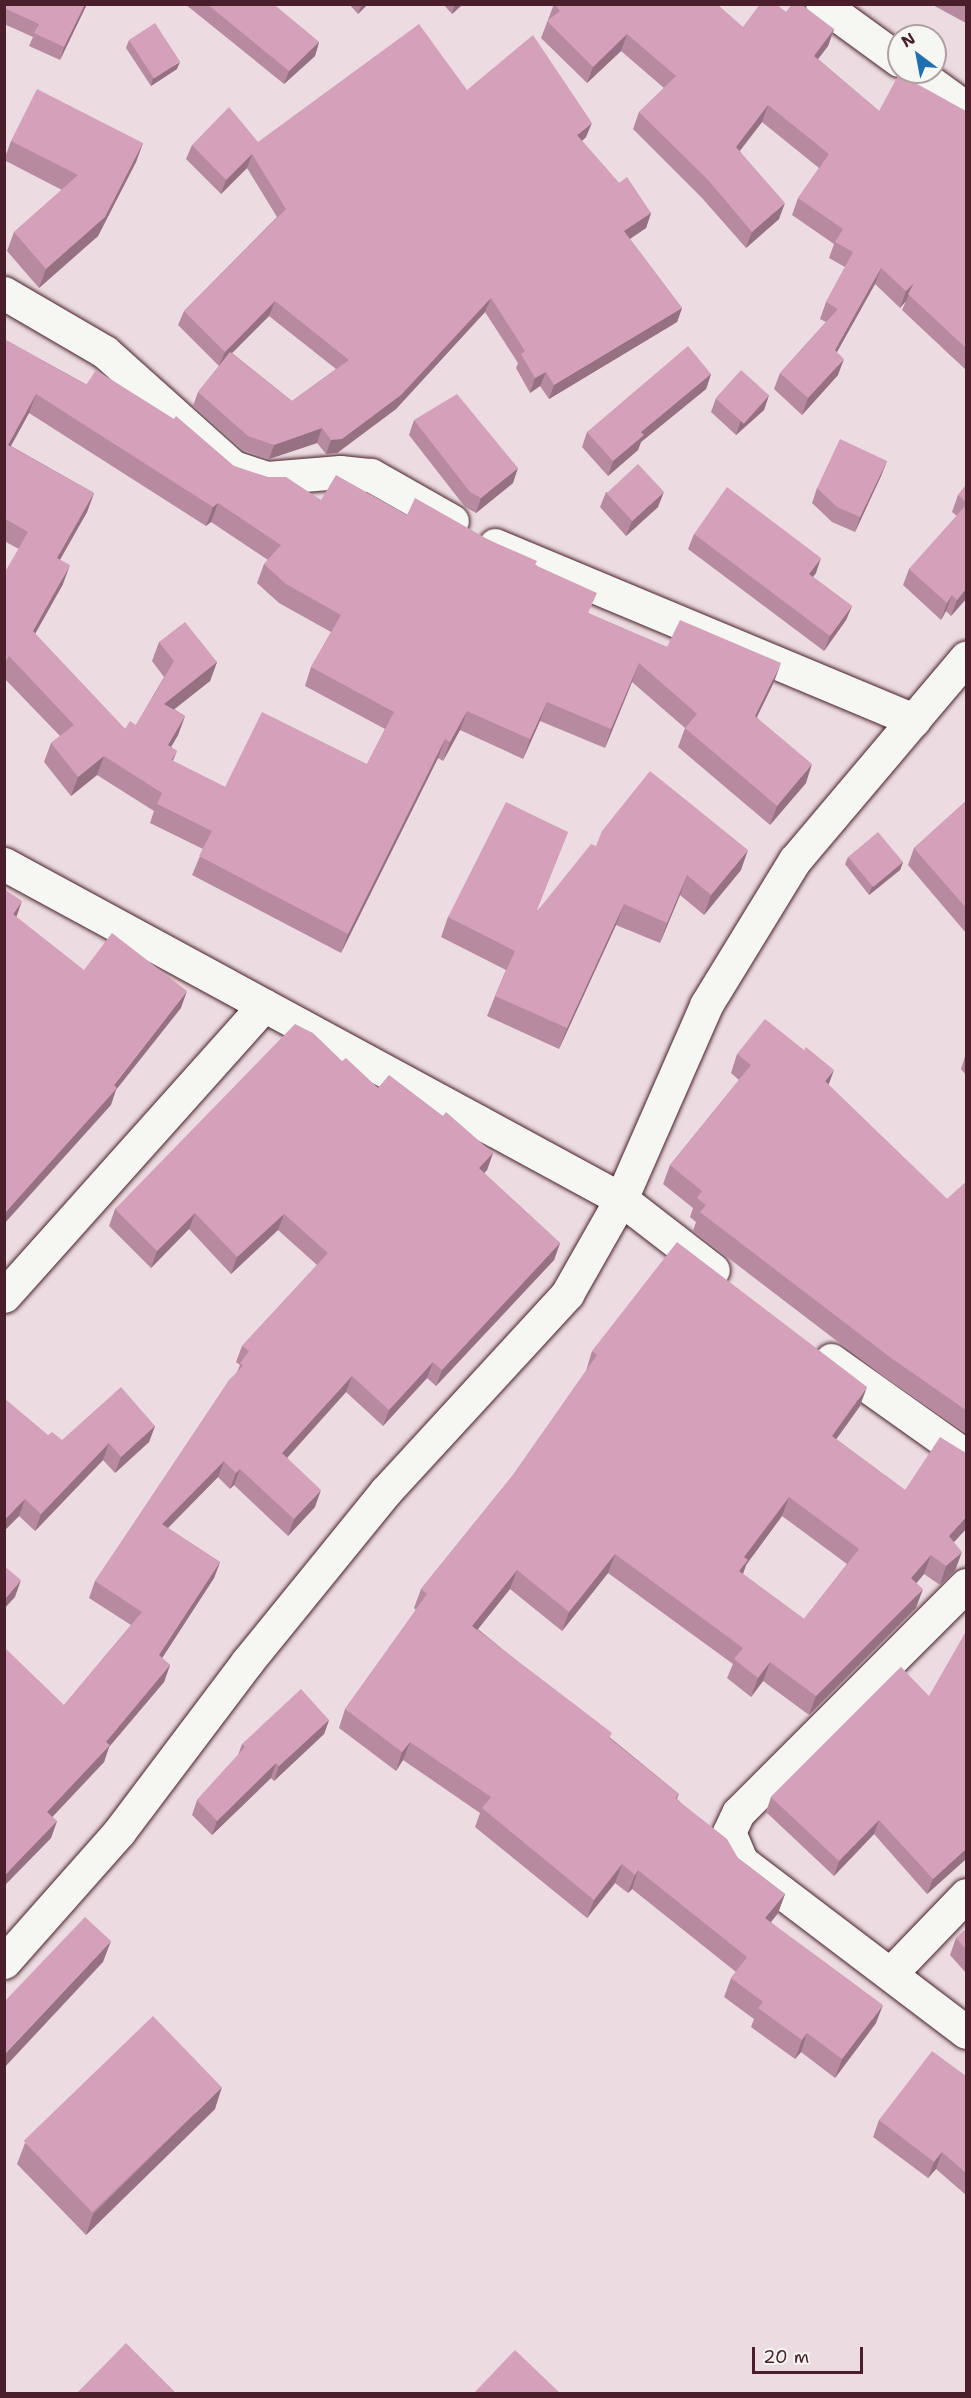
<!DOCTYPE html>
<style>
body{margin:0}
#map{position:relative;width:971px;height:2398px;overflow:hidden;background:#ecdce1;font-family:"Shantell Sans",sans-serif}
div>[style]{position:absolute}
.roads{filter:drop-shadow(0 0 2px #4a1f2b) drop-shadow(0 0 2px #4a1f2b)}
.street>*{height:33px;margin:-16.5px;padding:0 16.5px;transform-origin:16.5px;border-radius:16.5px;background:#f6f6f2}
.wall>*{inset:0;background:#b78aa0}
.shaded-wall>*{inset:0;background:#957182}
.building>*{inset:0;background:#d5a1ba;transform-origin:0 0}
span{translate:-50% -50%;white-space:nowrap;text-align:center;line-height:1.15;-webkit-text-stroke:4.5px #f6f6f2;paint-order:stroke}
.frame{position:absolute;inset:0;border:6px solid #4a1f2b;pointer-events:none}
.north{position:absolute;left:887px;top:24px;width:60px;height:60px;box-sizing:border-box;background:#f6f6f2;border:2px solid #b1a0a2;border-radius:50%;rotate:328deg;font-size:16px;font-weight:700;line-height:24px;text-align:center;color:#4a1f2b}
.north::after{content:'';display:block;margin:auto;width:21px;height:27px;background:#1f6fb2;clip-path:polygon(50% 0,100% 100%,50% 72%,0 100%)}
.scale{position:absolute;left:752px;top:2347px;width:111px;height:27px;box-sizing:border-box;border:3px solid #4a1f2b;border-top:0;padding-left:8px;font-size:18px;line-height:21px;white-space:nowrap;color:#4a1f2b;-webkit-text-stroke:4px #f6f6f2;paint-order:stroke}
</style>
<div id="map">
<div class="roads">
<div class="street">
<i style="left:822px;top:4px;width:95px;rotate:36deg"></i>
<i style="left:916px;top:72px;width:62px;rotate:35.8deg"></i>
<i style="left:4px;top:293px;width:117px;rotate:30.3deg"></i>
<i style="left:105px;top:352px;width:172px;rotate:41.9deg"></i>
<i style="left:233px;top:467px;width:36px;rotate:18deg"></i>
<i style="left:267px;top:478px;width:73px;rotate:-4.7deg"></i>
<i style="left:340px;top:472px;width:31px;rotate:6deg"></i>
<i style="left:371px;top:475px;width:93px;rotate:29.6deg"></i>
<i style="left:495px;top:545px;width:454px;rotate:22.7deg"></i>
<i style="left:4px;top:864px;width:702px;rotate:28.5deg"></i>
<i style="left:621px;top:1199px;width:116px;rotate:37.7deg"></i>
<i style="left:4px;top:1296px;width:390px;rotate:-48.2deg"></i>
<i style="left:831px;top:1360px;width:166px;rotate:35.4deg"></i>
<i style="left:966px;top:1585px;width:322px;rotate:135deg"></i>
<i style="left:738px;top:1813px;width:21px;rotate:115deg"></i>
<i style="left:729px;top:1832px;width:33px;rotate:67deg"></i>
<i style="left:742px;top:1862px;width:281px;rotate:37.2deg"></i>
<i style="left:4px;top:1962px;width:174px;rotate:-48.5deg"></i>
<i style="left:119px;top:1832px;width:213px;rotate:-53deg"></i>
<i style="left:247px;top:1662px;width:220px;rotate:-50.9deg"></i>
<i style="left:386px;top:1491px;width:268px;rotate:-47.4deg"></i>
<i style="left:567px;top:1294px;width:109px;rotate:-60.4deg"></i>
<i style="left:621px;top:1199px;width:212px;rotate:-66.3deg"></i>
<i style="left:706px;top:1005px;width:170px;rotate:-58.5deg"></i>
<i style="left:795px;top:860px;width:265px;rotate:-49.8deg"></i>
<i style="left:892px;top:1972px;width:107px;rotate:-46.1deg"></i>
</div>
</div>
<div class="wall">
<i style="clip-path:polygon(4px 4px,87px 4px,60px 60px,29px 46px,33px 37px,4px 24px)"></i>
<i style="clip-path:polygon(185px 4px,273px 4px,319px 42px,315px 56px,284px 84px)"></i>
<i style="clip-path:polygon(349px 4px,368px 4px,358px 14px)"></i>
<i style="clip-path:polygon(443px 4px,463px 4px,452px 14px)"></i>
<i style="clip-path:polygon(554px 4px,743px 27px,786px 12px,834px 29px,828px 46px,818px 59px,879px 111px,966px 115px,966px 370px,902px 310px,906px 301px,900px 308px,875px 284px,837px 352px,838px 375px,802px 415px,774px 389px,780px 373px,826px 322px,820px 319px,826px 302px,845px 267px,829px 258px,834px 244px,792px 215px,798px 198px,819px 168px,762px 122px,740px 151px,779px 219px,746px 248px,702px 198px,633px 129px,639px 112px,664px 88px,621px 51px,587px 83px,541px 38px)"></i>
<i style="clip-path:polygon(931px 4px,966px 4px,966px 23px)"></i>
<i style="clip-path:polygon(129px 40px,177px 69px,151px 86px,126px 48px)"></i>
<i style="clip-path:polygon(evenodd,467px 90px,586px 137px,582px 141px,619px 183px,651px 213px,646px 228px,630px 239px,682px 308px,677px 322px,549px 399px,540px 386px,530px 393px,516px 368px,518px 363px,485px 312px,396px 409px,337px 453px,326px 454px,317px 443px,269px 459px,243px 450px,193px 406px,198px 392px,219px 366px,178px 325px,184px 311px,277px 217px,247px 168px,221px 194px,186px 159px,192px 145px,258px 142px,467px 90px,269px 316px,336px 369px,292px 401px,232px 353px,269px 316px)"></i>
<i style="clip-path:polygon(11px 141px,143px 143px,136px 162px,98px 236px,39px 288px,7px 251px,14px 232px,62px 190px,4px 160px)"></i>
<i style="clip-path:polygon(evenodd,4px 339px,234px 466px,321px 500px,407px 515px,489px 540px,536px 565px,590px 614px,667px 647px,774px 682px,757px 717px,806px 783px,770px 825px,678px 747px,685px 728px,632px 682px,605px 748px,540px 721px,523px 759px,460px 730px,443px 761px,438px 758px,341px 953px,192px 875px,203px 849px,150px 823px,154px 811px,97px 775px,71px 796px,44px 762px,51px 743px,60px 736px,4px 678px,4px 574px,19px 549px,4px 541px,4px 339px,29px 413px,206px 526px,211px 522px,268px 560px,264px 564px,257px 583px,279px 603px,331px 632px,311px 667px,305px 686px,385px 729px,367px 764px,225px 787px,173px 761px,177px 751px,171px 747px,178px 735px,185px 716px,174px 709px,210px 681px,217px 662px,159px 642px,152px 661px,164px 677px,136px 725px,125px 729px,35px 634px,63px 584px,60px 560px,87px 512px,94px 493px,11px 446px,29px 413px)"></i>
<i style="clip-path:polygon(711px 374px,706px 389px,641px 442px,638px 450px,608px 476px,582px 447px,587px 432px)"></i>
<i style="clip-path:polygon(769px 395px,764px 410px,736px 435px,711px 412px,716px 398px)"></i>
<i style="clip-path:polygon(414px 420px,513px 483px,476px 513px,465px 507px,409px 435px)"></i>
<i style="clip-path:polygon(887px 461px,881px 476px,855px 532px,832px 522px,812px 503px,817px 488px)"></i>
<i style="clip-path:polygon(966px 485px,966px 599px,951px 616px,946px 611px,941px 620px,903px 585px,909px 569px,957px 516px,952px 512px,958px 495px)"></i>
<i style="clip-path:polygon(606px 492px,658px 507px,626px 536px,600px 507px)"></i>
<i style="clip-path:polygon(694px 534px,816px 573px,813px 577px,852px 606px,846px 620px,824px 651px,688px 549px)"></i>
<i style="clip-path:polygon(966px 801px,966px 933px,908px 865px,914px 848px)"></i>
<i style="clip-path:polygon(568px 832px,536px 912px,596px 846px,741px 870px,704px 915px,680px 895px,660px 943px,616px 925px,559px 1049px,487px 1016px,495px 996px,506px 970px,441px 937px,448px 917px)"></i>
<i style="clip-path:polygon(848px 857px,903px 862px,900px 870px,869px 895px,845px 864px)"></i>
<i style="clip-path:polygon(966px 1053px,966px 1075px,961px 1069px)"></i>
<i style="clip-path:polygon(737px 1054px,828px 1085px,947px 1199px,966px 1182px,966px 1434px,884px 1377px,693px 1231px,696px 1222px,690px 1217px,693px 1208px,663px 1184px,670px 1165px,739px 1080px,731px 1073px)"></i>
<i style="clip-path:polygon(342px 1061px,378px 1088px,443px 1116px,493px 1153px,487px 1170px,484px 1173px,560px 1243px,554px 1260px,436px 1386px,427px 1378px,383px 1426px,346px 1392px,287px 1458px,315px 1507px,288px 1536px,234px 1485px,230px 1489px,218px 1477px,168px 1528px,220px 1562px,214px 1578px,162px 1658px,170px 1665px,164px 1682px,109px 1747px,104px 1762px,52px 1817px,57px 1821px,51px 1838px,4px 1886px,64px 1705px,131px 1625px,89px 1598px,95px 1581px,237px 1372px,240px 1365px,236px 1362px,242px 1346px,317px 1265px,278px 1230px,231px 1274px,189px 1229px,151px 1268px,109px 1226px,115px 1209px)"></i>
<i style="clip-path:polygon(evenodd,592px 1351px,860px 1406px,836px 1439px,905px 1490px,966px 1529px,954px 1542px,955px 1571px,940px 1585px,924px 1574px,916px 1583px,916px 1608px,809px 1715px,763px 1681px,751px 1697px,727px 1678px,733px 1664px,608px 1573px,562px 1631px,510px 1589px,478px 1629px,679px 1794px,677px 1799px,738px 1858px,785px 1894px,778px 1913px,771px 1922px,876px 2023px,835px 2078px,801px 2052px,795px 2059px,751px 2027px,754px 2019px,724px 1997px,731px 1978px,736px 1972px,632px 1889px,628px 1893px,615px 1883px,587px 1918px,475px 1827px,480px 1813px,403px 1760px,396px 1771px,339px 1728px,345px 1709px,416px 1610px,414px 1608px,421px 1589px,513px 1475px,586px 1371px,592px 1351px,782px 1516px,847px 1564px,804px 1619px,743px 1574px,746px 1565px,782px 1516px)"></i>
<i style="clip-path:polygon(155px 1426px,149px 1442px,115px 1473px,103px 1460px,35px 1531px,19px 1516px,4px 1531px,48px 1435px,62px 1440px)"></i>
<i style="clip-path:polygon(901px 1667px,966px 1859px,927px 1894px,874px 1834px,834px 1876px,766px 1812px,771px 1797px)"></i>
<i style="clip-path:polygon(329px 1720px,324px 1734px,274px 1781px,271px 1778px,212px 1835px,192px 1815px,197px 1800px,238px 1755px,242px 1744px)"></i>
<i style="clip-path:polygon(966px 1929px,966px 1973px,950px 1955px,956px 1938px)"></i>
<i style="clip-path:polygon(966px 2076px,966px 2195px,936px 2169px,928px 2178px,873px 2137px,879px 2120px)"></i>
<i style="clip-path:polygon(215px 2109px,86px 2235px,17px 2164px,25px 2143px)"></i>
</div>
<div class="shaded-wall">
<i style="clip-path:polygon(85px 4px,87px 4px,60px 60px,64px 47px)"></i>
<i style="clip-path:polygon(362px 4px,368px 4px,358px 14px)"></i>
<i style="clip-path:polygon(455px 4px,463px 4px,452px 14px)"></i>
<i style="clip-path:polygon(834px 29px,828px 46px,808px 72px,814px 56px)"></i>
<i style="clip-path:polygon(627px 34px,621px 51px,587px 83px,593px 67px)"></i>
<i style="clip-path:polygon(319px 42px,315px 56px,284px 84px,289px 71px)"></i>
<i style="clip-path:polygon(180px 62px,177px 69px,151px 86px,153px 78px)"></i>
<i style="clip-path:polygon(768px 105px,762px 122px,730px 163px,736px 147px)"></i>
<i style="clip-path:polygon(592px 123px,586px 137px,572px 150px,577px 135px)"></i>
<i style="clip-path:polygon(143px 143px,136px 162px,98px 236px,39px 288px,46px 269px)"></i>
<i style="clip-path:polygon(252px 154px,247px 168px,221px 194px,226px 180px)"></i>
<i style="clip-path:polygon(785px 203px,779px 219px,746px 248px,752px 232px)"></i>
<i style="clip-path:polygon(651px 213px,646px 228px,619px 246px,624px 231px)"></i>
<i style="clip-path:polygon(881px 268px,875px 284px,829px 366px,835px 350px)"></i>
<i style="clip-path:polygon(914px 283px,906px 301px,900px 308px,906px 291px)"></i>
<i style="clip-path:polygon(491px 298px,485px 312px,396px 409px,337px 453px,326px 454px,331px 440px)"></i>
<i style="clip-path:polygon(275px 301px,269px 316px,219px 366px,225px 352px)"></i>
<i style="clip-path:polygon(682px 308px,677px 322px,549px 399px,554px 385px)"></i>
<i style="clip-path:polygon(844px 359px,838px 375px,802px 415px,808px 398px)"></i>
<i style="clip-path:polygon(546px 372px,540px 386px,530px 393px,535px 378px)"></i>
<i style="clip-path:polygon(711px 374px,706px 389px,641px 442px,638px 450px,608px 476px,613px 461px,641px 432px)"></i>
<i style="clip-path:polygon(36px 394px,29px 413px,4px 458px,8px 445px)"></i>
<i style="clip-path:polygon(769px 395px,764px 410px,736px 435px,741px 420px)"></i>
<i style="clip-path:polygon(322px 428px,317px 443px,269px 459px,274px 445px)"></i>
<i style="clip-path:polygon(887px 461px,881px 476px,855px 532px,860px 517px)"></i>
<i style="clip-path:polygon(518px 468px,513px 483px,476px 513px,481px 498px)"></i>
<i style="clip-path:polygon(664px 492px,658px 507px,626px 536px,632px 521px)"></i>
<i style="clip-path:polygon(94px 493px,87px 512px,50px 577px,57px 558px)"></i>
<i style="clip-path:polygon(218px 503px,211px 522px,206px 526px,213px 507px)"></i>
<i style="clip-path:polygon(821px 558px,816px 573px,803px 589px,809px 574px)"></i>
<i style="clip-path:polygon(70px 565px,63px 584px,26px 650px,33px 631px)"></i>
<i style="clip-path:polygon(966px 589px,966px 599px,951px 616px,957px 600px)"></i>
<i style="clip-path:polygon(952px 595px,946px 611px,941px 620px,947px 603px)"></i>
<i style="clip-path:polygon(852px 606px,846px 620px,824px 651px,830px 636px)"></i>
<i style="clip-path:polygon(217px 662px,210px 681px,157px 723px,164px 704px)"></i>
<i style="clip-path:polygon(639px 663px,632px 682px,605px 748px,611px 729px)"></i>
<i style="clip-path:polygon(781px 663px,774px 682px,748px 735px,755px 716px)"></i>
<i style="clip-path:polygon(547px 702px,540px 721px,523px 759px,530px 739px)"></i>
<i style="clip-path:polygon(467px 711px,460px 730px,443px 761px,450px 742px)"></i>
<i style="clip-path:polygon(185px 716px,178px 735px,161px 764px,168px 745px)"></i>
<i style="clip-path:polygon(445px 739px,438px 758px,341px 953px,348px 934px)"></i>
<i style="clip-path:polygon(104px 756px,97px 775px,71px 796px,78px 777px)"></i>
<i style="clip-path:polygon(812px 764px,806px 783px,770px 825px,777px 806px)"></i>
<i style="clip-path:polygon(748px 850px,741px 870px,704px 915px,711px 895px)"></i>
<i style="clip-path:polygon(903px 862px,900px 870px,869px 895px,872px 887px)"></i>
<i style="clip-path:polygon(687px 875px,680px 895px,660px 943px,667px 923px)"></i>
<i style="clip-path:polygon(22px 901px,16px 918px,13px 914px)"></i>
<i style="clip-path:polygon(624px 904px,616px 925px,559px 1049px,567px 1028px)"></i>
<i style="clip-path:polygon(187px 991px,181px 1008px,116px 1090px,111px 1105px,4px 1224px,4px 1214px,114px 1085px)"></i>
<i style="clip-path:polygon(834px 1070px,827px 1089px,825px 1081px)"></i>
<i style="clip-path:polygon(493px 1153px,487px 1170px,473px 1185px,479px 1168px)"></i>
<i style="clip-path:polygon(195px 1213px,189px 1229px,151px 1268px,157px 1251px)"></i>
<i style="clip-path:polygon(284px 1214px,278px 1230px,231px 1274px,237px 1257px)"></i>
<i style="clip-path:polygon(560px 1243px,554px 1260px,436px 1386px,442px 1370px)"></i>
<i style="clip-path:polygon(433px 1362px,427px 1378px,383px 1426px,389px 1410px)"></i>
<i style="clip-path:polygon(352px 1376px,346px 1392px,276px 1470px,282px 1453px)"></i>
<i style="clip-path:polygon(867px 1387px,860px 1406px,825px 1455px,832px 1436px)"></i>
<i style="clip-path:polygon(155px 1426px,149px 1442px,115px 1473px,121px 1457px)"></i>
<i style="clip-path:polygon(109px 1443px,103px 1460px,35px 1531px,41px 1514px)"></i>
<i style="clip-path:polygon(224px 1461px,218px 1477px,156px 1540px,162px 1524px)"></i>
<i style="clip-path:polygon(240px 1469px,234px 1485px,230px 1489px,236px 1473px)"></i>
<i style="clip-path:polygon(321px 1490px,315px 1507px,288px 1536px,294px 1519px)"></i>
<i style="clip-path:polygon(789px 1497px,782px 1516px,746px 1565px,741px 1579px,733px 1590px,744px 1557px)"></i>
<i style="clip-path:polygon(25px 1499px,19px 1516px,4px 1531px,4px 1520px)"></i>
<i style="clip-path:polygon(966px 1517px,966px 1529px,942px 1555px,949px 1536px)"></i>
<i style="clip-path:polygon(962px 1552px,955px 1571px,940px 1585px,946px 1566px)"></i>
<i style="clip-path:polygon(615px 1554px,608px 1573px,562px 1631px,569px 1612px)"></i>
<i style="clip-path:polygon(931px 1555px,924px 1574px,905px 1597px,911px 1578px)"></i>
<i style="clip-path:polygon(220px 1562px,214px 1578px,153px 1672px,159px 1655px)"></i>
<i style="clip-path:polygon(517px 1570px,510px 1589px,466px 1644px,472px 1626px)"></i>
<i style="clip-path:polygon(21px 1580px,15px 1597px,4px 1609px,4px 1600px)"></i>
<i style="clip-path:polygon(923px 1589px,916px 1608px,809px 1715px,816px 1696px)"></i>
<i style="clip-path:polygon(770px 1662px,763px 1681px,751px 1697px,758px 1678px)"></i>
<i style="clip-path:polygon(170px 1665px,164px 1682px,109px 1747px,104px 1762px,41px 1829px,47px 1812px)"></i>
<i style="clip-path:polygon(329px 1720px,324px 1734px,274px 1781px,279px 1766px)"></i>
<i style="clip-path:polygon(410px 1742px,403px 1760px,396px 1771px,402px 1752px)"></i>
<i style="clip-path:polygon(276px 1763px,271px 1778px,212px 1835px,217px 1821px)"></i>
<i style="clip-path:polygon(879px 1820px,874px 1834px,834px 1876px,839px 1861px)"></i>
<i style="clip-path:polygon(57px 1821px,51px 1838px,4px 1886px,4px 1876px)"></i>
<i style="clip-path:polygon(966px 1849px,966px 1859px,927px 1894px,933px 1879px)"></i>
<i style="clip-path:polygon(622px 1864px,615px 1883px,587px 1918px,594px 1900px)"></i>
<i style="clip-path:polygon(638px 1870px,632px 1889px,628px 1893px,635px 1875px)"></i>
<i style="clip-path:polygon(785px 1894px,778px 1913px,759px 1937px,765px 1918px)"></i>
<i style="clip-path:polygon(111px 1941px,103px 1962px,4px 2068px,4px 2055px)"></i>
<i style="clip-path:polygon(883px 2005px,876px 2023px,835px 2078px,842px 2059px)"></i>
<i style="clip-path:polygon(807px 2033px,801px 2052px,795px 2059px,802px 2040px)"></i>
<i style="clip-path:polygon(222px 2087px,215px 2109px,86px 2235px,93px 2214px)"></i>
<i style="clip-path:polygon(942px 2152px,936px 2169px,928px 2178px,934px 2162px)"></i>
</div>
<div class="building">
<i style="clip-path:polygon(4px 4px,85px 4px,64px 47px,34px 33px,39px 24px,4px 8px)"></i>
<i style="clip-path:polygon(207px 4px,273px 4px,319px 42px,289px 71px)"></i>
<i style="clip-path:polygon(554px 4px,717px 4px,743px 27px,760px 4px,776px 4px,786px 12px,792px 4px,801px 4px,834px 29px,814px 56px,879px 111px,899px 74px,966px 111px,966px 114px,965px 117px,966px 119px,966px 348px,908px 294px,914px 283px,906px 291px,881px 268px,835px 350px,844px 359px,808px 398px,780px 373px,838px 309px,826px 302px,853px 252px,835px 242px,843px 229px,798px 198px,829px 154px,768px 105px,736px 147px,785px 203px,752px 232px,709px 181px,639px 112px,676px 76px,627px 34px,593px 67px,547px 21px,560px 11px)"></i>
<i style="left:155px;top:23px;width:46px;height:31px;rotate:57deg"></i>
<i style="clip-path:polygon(419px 24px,467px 90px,533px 35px,592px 123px,577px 135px,619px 183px,627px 177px,651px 213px,624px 231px,682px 308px,554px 385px,546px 372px,535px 378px,521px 354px,525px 351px,491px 298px,401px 395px,342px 439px,331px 440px,322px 428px,274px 445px,248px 436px,198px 392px,230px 352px,292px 401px,349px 360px,275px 301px,225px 352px,184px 311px,286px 209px,252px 154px,226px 180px,192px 145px,229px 107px,258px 142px)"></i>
<i style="clip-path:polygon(37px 89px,143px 143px,105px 217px,46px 269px,14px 232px,78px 175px,11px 141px)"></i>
<i style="clip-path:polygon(evenodd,4px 339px,86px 385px,96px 370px,174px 419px,176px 416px,234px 466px,268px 477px,286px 477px,321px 500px,336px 475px,407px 515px,415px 498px,489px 540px,537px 561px,535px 565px,597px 593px,588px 613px,667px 647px,680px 620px,781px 663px,755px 716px,812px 764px,777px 806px,685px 728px,697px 714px,639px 663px,611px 729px,547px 702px,530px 739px,467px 711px,450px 742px,445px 739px,348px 934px,199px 856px,212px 831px,157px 804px,162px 793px,104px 756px,78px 777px,51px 743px,74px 725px,9px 656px,4px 664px,4px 574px,28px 532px,4px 518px,4px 339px,36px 394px,213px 507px,218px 503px,281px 545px,264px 564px,286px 584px,341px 615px,311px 667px,394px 712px,367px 764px,262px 712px,225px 787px,171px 760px,177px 751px,168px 745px,185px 716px,164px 704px,217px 662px,185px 622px,159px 642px,174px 661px,136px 725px,130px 721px,125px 729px,33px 631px,70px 565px,57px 558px,94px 493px,8px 445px,36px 394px)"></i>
<i style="clip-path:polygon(688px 346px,711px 374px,641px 432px,644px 435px,613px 461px,587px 432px)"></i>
<i style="left:741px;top:370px;width:38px;height:38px;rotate:42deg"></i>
<i style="clip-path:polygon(457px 394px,518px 468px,481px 498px,470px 492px,414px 420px)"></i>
<i style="clip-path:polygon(840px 439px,887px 461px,860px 517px,837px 507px,817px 488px)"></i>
<i style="left:638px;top:464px;width:38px;height:43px;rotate:47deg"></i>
<i style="clip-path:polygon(966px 485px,966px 502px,958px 495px)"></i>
<i style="clip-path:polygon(727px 487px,821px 558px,809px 574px,852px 606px,830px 636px,694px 534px)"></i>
<i style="clip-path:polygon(966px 505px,966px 589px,957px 600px,952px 595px,947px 603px,909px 569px)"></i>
<i style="clip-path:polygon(650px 771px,748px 850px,711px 895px,687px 875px,667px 923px,624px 904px,567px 1028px,495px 996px,515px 951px,448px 917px,506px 802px,568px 832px,535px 914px,591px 844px,596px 846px,602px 831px)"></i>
<i style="clip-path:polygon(966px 801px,966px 908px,914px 848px)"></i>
<i style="left:878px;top:832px;width:39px;height:39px;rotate:50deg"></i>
<i style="clip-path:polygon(4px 889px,22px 901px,13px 914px,84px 970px,112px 933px,187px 991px,114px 1085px,117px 1088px,4px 1214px)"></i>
<i style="clip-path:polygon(765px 1019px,804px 1050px,806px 1047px,834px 1070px,825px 1081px,947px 1199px,966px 1182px,966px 1410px,891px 1358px,700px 1212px,706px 1205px,697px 1198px,702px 1191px,670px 1165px,751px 1065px,737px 1054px)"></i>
<i style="clip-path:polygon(295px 1024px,313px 1033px,342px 1061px,346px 1058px,378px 1088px,389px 1075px,443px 1116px,446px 1112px,493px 1153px,479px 1168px,560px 1243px,442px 1370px,433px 1362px,389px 1410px,352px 1376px,282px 1453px,321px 1490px,294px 1519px,240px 1469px,236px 1473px,224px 1461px,162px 1524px,220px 1562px,159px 1655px,170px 1665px,106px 1742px,110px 1745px,47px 1812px,57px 1821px,4px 1876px,4px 1647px,64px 1705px,142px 1612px,95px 1581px,229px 1380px,243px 1366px,240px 1363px,249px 1351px,242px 1346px,328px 1253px,284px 1214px,237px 1257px,195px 1213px,157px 1251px,115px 1209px)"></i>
<i style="clip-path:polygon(evenodd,677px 1242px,867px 1387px,832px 1436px,905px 1490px,940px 1437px,966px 1453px,966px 1517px,949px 1536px,962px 1552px,946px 1566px,931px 1555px,911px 1578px,923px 1589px,816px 1696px,770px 1662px,758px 1678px,734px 1659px,743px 1648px,615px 1554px,569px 1612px,517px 1570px,472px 1626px,612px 1733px,609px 1738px,679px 1794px,675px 1798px,727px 1839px,738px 1858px,785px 1894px,765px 1918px,883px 2005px,842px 2059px,807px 2033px,802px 2040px,758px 2008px,763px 2002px,731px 1978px,747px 1957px,638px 1870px,635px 1875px,622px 1864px,594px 1900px,482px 1808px,491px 1797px,410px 1742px,402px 1752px,345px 1709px,427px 1594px,421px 1589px,513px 1475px,597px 1355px,592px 1351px,677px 1242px,789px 1497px,859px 1549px,804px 1619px,739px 1571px,748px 1560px,744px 1557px,789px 1497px)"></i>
<i style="clip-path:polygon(121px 1387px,155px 1426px,121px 1457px,109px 1443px,41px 1514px,25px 1499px,4px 1520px,4px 1398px,48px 1435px,52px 1432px,62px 1440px)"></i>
<i style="clip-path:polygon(4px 1566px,21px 1580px,4px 1600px)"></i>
<i style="clip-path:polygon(965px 1633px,966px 1635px,966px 1849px,933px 1879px,879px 1820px,839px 1861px,771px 1797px,901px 1667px,929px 1696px)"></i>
<i style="clip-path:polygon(301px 1689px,329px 1720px,279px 1766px,276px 1763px,217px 1821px,197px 1800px,245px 1747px,242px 1744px)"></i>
<i style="clip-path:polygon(85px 1917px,111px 1941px,4px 2055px,4px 2002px)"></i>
<i style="clip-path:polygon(966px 1929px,966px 1949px,956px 1938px)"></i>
<i style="left:153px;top:2016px;width:99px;height:180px;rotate:46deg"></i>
<i style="clip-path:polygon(932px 2051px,966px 2076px,966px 2173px,942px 2152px,934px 2162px,879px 2120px)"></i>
<i style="clip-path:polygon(126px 2343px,177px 2394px,76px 2394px)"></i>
<i style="clip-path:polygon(515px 2350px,561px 2394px,473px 2394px)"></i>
</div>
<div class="frame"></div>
<div class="north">N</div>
<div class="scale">20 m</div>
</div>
